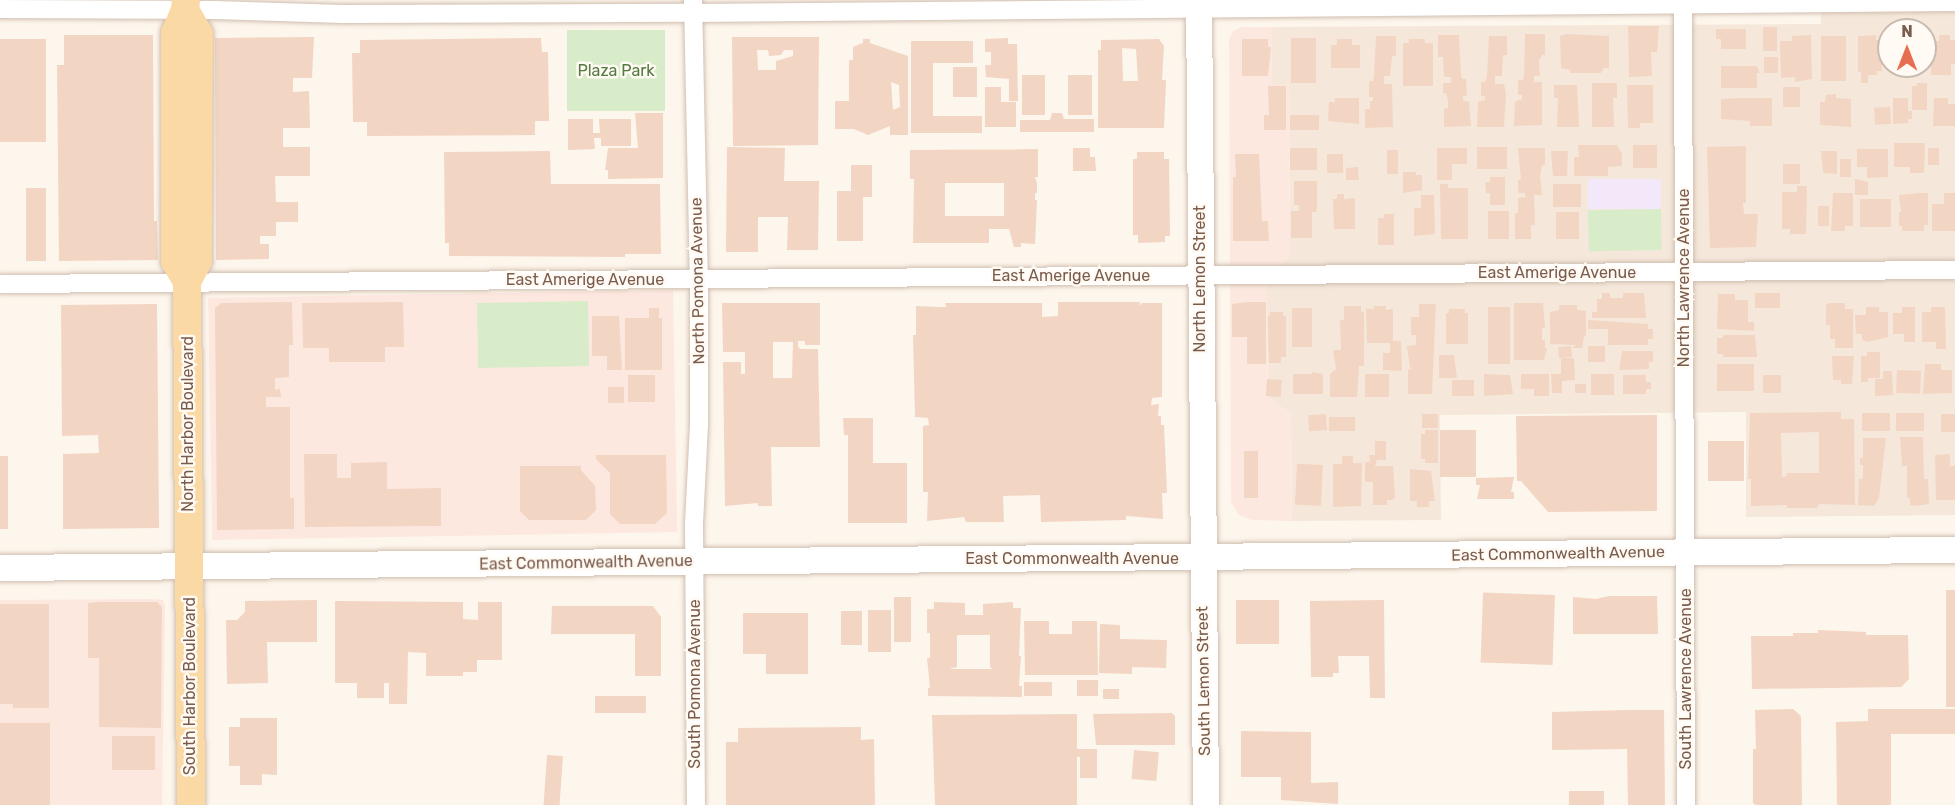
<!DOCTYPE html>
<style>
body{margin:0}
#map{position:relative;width:1955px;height:805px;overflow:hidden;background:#fdf6ec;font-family:Rubik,sans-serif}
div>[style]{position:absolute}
.residential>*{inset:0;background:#f5e8da}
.commercial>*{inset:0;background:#fde8e0;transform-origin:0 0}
.education>*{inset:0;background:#f3e8fa;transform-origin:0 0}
.green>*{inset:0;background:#d8ecc9;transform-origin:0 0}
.building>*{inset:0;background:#f3d5c3;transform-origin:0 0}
.roads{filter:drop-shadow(0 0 2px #d1beb0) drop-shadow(0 0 2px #d1beb0)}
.street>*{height:18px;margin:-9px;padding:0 9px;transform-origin:9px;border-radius:9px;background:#fff}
.secondary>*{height:26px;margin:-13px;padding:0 13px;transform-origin:13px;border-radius:13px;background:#fff}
.primary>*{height:28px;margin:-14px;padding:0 14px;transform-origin:14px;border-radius:14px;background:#fbd9a5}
span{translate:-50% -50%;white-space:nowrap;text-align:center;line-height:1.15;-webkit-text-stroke:5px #fffaf3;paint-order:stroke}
.park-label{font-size:16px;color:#537a41}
.street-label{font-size:16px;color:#7a5c4d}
.north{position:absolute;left:1877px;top:18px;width:60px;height:60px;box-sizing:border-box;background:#fffaf3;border:2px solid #cabbb1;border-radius:50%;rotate:0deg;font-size:16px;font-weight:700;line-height:24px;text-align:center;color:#7a5c4d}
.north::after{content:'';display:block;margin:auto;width:21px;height:27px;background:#e76f51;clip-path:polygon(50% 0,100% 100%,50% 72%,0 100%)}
</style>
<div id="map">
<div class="residential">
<i style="clip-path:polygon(evenodd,1821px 0,1955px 0,1955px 515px,1746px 517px,1746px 412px,1440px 415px,1441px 520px,1292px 521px,1291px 414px,1268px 397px,1266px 289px,1290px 253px,1289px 85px,1272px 85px,1272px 27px,1821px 24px,1821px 0,1889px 30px,1925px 30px,1925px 66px,1889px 66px,1889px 30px)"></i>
</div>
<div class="commercial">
<i style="clip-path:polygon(1242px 27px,1272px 27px,1272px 85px,1289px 85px,1290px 253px,1266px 289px,1268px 397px,1291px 414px,1292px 521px,1252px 520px,1239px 515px,1231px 502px,1229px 39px,1233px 31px)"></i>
<i style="left:673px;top:290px;width:242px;height:465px;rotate:89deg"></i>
<i style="clip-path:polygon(154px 599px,163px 600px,165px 607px,162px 805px,0 805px,0 600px)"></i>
</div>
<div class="education">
<i style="left:1661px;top:179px;width:30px;height:73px;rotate:90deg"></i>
</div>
<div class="green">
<i style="left:665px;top:30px;width:81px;height:98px;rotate:90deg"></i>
<i style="left:1661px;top:209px;width:41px;height:73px;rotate:89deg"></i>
<i style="left:588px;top:301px;width:65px;height:111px;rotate:89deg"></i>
</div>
<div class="building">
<i style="clip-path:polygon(1628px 26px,1659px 26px,1657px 52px,1651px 52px,1652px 76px,1629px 77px)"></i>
<i style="left:1763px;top:27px;width:14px;height:24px"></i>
<i style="clip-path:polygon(1716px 29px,1746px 29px,1746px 49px,1721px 49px,1721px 39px,1716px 39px)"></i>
<i style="clip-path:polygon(1525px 34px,1545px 34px,1545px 55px,1542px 55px,1539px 61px,1540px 76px,1534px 76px,1534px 82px,1542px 82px,1542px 125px,1514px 126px,1515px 102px,1522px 99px,1522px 95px,1518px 95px,1518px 80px,1523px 80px,1524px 75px)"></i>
<i style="clip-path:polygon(1566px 34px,1609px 36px,1609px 68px,1604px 68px,1601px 73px,1570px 73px,1570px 70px,1561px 68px,1560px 36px)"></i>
<i style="clip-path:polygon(64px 35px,153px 35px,154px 221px,157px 221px,158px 260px,59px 261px,57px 65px,64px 65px)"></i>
<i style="clip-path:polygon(1438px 35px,1459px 35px,1461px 75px,1462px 79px,1466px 79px,1467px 96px,1463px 96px,1463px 100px,1469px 102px,1471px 126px,1444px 127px,1444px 109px,1448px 108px,1448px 101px,1446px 93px,1443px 93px,1443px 83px,1451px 83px,1451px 77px,1444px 77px,1443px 57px,1438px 57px)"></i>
<i style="clip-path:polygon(1811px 35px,1812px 79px,1795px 82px,1795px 77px,1781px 78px,1780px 41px,1792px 41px,1792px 36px)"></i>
<i style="clip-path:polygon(1876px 35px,1876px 40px,1881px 40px,1882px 71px,1877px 71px,1877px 75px,1868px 75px,1868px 83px,1861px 83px,1861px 72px,1858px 72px,1858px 36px)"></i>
<i style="clip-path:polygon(1939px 35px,1950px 35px,1950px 40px,1955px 40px,1955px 64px,1951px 64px,1951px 75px,1931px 75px,1931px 41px,1939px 41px)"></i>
<i style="clip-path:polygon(1376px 36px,1396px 36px,1396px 56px,1392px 56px,1390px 76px,1384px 76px,1384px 84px,1392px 84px,1393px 127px,1365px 128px,1365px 109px,1370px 109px,1370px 101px,1373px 101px,1373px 97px,1369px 97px,1369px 81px,1373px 81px,1374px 76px)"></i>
<i style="clip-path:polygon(1489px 36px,1507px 36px,1507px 55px,1503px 55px,1502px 76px,1495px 76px,1495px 84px,1504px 84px,1506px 94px,1504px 127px,1477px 127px,1478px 102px,1485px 100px,1485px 96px,1481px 96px,1481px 82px,1485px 82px,1487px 75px)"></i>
<i style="left:1821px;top:36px;width:25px;height:45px"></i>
<i style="clip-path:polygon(314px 37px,312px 78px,293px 78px,293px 92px,309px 91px,310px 128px,283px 128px,283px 147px,310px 147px,310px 176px,275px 176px,276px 202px,298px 202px,298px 222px,276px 222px,276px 236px,260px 236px,260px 244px,269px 244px,269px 259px,216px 260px,215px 38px)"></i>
<i style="clip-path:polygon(evenodd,732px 37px,819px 37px,818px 145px,733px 146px,732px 37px,757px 50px,768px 50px,769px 56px,781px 55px,784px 50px,793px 50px,793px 56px,776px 61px,776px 70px,758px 70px,757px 50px)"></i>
<i style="clip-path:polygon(541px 38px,542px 52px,548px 52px,549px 121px,535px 121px,535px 135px,367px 136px,367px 122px,353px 122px,352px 53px,360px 53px,360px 40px)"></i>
<i style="clip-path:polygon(1008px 38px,1008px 44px,1017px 44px,1018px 101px,1009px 101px,1009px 79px,986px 77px,985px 65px,991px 65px,991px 52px,985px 52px,985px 39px)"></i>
<i style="left:1291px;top:38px;width:25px;height:45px"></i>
<i style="left:0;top:39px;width:46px;height:103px"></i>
<i style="clip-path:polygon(evenodd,863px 39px,870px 39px,870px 43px,908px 56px,908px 135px,890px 135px,890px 126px,868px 135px,854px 129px,835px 129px,835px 101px,849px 101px,849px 60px,853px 60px,853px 47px,863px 43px,863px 39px,891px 82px,899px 85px,900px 107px,893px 110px,891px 82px)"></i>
<i style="clip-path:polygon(evenodd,1159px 39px,1164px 46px,1162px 80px,1166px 80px,1164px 128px,1098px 128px,1098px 50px,1101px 50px,1101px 40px,1159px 39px,1122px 48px,1136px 49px,1138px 81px,1123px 81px,1122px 48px)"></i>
<i style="clip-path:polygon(1242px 39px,1268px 39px,1268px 47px,1271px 47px,1268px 76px,1242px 76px)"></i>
<i style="clip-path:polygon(1337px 39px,1352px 39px,1352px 45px,1360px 45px,1360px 68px,1331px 68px,1331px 45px,1337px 45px)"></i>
<i style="clip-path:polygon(1409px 39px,1425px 39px,1425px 43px,1433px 43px,1433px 86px,1403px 86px,1403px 43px,1409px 43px)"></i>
<i style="clip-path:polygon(911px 41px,973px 41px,973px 63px,933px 63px,933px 116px,982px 116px,982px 133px,911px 133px)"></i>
<i style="left:1764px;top:57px;width:14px;height:16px"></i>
<i style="clip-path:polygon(1721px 66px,1757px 66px,1760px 73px,1757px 73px,1757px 88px,1721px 88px)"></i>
<i style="left:953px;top:67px;width:24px;height:30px"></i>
<i style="left:1045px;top:75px;width:40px;height:23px;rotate:90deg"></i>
<i style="left:1068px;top:75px;width:24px;height:40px"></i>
<i style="clip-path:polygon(1592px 83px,1617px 83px,1617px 98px,1613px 98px,1614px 127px,1592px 127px)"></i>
<i style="clip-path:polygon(1917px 83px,1927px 83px,1927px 110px,1912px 110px,1912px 86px,1917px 86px)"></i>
<i style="clip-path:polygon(1554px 85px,1577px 85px,1579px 127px,1557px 127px,1558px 98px,1554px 98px)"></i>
<i style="clip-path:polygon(1627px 85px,1653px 85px,1653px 123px,1640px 123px,1640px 128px,1628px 128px)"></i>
<i style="clip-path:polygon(1268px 86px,1286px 86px,1286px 130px,1264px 130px,1264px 115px,1269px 115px)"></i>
<i style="clip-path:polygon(985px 87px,1001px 87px,1001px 102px,1016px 102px,1016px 127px,985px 127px)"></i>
<i style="left:1783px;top:87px;width:17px;height:20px"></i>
<i style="clip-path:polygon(1836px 94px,1836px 98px,1851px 99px,1851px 127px,1820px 125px,1820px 102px,1825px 102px,1826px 95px)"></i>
<i style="clip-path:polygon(1335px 98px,1359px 98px,1359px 124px,1328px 121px,1329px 102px,1335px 102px)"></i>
<i style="clip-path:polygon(1738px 98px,1772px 98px,1772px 126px,1750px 126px,1750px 121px,1721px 119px,1721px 99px)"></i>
<i style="clip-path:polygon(1893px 98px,1908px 98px,1908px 111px,1912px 111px,1912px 119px,1908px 119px,1908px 123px,1893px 124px)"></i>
<i style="clip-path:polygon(1934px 98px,1948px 98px,1948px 104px,1955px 104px,1955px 126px,1933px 126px)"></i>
<i style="left:1890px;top:107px;width:17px;height:16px;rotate:87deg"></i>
<i style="clip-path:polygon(635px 113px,663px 113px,663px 178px,608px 179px,608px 170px,605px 170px,608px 148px,638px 148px)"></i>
<i style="clip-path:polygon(1052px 113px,1062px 113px,1064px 119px,1094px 119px,1094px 132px,1020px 132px,1020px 120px,1050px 120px)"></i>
<i style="left:1290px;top:115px;width:29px;height:15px"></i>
<i style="clip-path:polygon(568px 119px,593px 119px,593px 133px,600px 133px,599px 119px,631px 119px,631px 146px,601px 146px,601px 138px,594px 138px,595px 149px,568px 150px)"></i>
<i style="clip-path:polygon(1894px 143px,1925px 143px,1924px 173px,1910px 173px,1910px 167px,1894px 167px)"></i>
<i style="clip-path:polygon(1578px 145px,1617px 145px,1622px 154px,1622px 166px,1608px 167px,1608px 176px,1574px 176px,1574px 157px,1579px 157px)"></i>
<i style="left:1633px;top:145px;width:24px;height:23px"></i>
<i style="clip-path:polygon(1746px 146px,1746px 203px,1743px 203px,1744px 214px,1758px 214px,1756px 247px,1710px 248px,1707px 147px)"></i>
<i style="clip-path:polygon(727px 147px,785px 148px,784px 181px,819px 181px,818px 250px,787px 250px,788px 217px,758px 217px,758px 252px,726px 252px)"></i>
<i style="left:1477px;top:147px;width:30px;height:22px"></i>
<i style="clip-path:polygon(1073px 148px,1090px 148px,1090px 157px,1095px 157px,1096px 171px,1073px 171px)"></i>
<i style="left:1290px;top:148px;width:27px;height:22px"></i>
<i style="clip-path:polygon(1437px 148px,1467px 148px,1467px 164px,1452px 164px,1452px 180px,1437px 180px)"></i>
<i style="clip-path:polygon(1518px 148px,1545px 148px,1545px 165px,1542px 165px,1540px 176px,1542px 195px,1534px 195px,1535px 225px,1531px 225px,1531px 239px,1515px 239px,1515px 213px,1518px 213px,1518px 198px,1525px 197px,1525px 193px,1518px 193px,1518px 180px,1521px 180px)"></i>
<i style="left:1928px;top:148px;width:11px;height:17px"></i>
<i style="clip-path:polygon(evenodd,1038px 149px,1038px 177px,1035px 177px,1037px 183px,1037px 193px,1035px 193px,1035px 200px,1037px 200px,1035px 244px,1021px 243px,1021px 247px,1014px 247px,1009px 229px,989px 229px,989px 243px,913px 243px,914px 179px,910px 179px,910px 150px,1038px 149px,945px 183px,1004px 183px,1004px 216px,945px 216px,945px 183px)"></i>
<i style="clip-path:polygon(1857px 149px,1888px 149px,1888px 177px,1867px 178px,1867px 167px,1857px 167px)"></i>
<i style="left:1387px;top:150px;width:11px;height:24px"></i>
<i style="clip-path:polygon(550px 151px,551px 184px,660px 184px,661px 254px,625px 254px,625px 257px,449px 256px,449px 243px,445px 243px,444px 152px)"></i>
<i style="clip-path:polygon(1551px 151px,1568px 151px,1567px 176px,1553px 176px)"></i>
<i style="clip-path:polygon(1821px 151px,1837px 151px,1837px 174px,1823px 173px)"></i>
<i style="clip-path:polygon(1137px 152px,1164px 152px,1164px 159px,1169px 159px,1170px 236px,1165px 236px,1165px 242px,1138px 243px,1138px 235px,1133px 235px,1133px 159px,1137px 159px)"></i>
<i style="clip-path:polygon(1235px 154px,1259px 154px,1262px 221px,1268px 221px,1269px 241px,1233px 241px,1233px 177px,1236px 177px)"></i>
<i style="left:1327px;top:154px;width:16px;height:19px"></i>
<i style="left:1840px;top:159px;width:11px;height:18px"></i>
<i style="left:1783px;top:164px;width:17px;height:20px"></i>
<i style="clip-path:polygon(851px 165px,872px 165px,872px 197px,863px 197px,863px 241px,837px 241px,837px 191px,851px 191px)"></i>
<i style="clip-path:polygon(1358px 167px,1359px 180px,1346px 180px,1346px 168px)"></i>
<i style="clip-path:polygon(1403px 172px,1416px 172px,1416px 175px,1422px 175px,1422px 190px,1403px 193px)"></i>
<i style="clip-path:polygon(1490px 177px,1505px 177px,1505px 205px,1490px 205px,1490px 193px,1486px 193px,1485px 182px,1490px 182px)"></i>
<i style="clip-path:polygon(1855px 179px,1868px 182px,1868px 195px,1855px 195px)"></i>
<i style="clip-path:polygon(1294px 181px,1317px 181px,1317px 206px,1316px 212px,1312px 212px,1312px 238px,1291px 238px,1291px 211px,1299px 211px,1299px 205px,1294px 205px)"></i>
<i style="clip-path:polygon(1440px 184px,1448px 184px,1448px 188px,1468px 188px,1468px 239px,1441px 239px)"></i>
<i style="left:1553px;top:184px;width:28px;height:23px"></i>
<i style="clip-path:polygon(1797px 186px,1807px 186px,1806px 234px,1790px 234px,1790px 229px,1782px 229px,1782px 192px,1797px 192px)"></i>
<i style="left:26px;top:188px;width:20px;height:73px"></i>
<i style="clip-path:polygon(1833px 193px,1853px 193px,1853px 226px,1845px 226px,1845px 231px,1831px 231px)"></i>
<i style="clip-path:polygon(1919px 193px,1928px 193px,1928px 225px,1924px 225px,1924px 231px,1902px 231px,1902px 226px,1899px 226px,1899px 212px,1901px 212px,1899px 195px)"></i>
<i style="clip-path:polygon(1944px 193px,1955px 193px,1955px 231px,1932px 231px,1932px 204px,1944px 204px)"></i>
<i style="clip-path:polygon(1337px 194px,1344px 194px,1344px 199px,1355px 198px,1355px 229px,1334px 229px,1333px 199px,1337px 199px)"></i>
<i style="clip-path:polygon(1421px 195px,1434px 195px,1435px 234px,1414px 236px,1414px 208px,1421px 208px)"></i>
<i style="left:1860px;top:199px;width:31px;height:28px"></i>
<i style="left:1818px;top:206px;width:11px;height:20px"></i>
<i style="left:1488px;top:211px;width:21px;height:28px"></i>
<i style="left:1556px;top:212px;width:23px;height:27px"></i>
<i style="clip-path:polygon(1384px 214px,1394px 214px,1394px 245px,1378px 245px,1378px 218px,1384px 218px)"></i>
<i style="clip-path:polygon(1602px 293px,1610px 293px,1610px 298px,1623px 298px,1623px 293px,1644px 293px,1646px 318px,1592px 318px,1592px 312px,1597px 312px,1597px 299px,1602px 299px)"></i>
<i style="left:1755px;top:293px;width:25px;height:15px"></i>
<i style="clip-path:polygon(1718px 294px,1735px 294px,1735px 300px,1748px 300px,1748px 322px,1754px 322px,1754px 331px,1717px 329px)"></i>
<i style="clip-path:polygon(292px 302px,293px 345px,289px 345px,289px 377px,275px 378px,275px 390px,280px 389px,281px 397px,266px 397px,266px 407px,290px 407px,290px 498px,294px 498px,294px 529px,217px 530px,215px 308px,221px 303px)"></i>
<i style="clip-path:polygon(403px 302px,404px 347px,385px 347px,385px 362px,329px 362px,329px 348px,303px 348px,302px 303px)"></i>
<i style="clip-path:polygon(1058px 302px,1140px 302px,1140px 306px,1142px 303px,1162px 303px,1162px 397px,1152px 398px,1151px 405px,1159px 404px,1158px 416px,1161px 416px,1161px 425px,1164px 425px,1167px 493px,1162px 493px,1163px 519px,1126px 516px,1126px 520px,1041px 522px,1040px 495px,1003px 496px,1004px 522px,966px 522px,964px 517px,927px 521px,928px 492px,923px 492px,923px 426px,929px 425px,928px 418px,915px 417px,913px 335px,916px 335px,916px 306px,938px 307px,946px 307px,945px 303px,1042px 303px,1042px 317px,1058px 316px)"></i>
<i style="clip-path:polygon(1247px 302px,1266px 302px,1266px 364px,1247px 364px,1247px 337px,1232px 337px,1232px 304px)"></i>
<i style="clip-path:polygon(evenodd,722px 303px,820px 303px,820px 345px,805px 345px,805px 341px,798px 341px,798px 346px,800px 349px,818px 349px,820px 447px,771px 447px,772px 506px,758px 506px,758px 503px,725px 506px,723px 362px,741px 362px,741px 374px,745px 374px,745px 352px,723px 352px,722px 303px,773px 342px,793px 342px,792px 378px,773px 378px,773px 342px)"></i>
<i style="clip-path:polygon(1514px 303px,1543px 303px,1545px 328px,1542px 328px,1542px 340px,1545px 340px,1545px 348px,1547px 348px,1544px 360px,1514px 360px)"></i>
<i style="clip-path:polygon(1830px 303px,1845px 303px,1845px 309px,1853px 309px,1853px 348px,1835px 348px,1835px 339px,1830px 339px,1830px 325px,1826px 325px,1826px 305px)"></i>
<i style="clip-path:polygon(157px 304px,159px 528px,63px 529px,63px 454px,99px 453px,98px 435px,62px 436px,61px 305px)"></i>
<i style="clip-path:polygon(1419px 304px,1436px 304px,1432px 394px,1408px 394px,1408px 370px,1413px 368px,1410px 368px,1407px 346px,1416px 345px,1416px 335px,1411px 335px,1411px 317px,1419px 317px)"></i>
<i style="clip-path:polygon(1559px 305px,1577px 305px,1577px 310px,1586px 311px,1586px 336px,1584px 336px,1582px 348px,1572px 348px,1576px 345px,1550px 344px,1550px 312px,1559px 310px)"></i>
<i style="clip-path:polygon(1344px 306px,1361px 306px,1361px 312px,1364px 312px,1364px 366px,1359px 366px,1357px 397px,1330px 397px,1330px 374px,1336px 369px,1333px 350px,1341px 350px,1340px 320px,1344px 320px)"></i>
<i style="clip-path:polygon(1374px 306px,1386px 306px,1386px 310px,1393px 309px,1393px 341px,1401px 341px,1402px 371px,1383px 370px,1383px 353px,1390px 353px,1390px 343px,1367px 343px,1366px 309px,1374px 309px)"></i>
<i style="left:1488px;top:307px;width:22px;height:57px"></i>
<i style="clip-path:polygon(1866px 307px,1879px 307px,1879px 312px,1888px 312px,1888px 337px,1867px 342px,1862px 340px,1862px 334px,1856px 334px,1855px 315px,1866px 315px)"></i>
<i style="clip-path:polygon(1902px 307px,1915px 307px,1915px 342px,1904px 342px,1904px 334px,1893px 334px,1893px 313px,1902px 313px)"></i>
<i style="clip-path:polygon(1931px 307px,1945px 307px,1946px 349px,1936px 349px,1936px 342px,1922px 342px,1922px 312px,1931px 312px)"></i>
<i style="clip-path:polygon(649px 308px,659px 308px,659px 318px,662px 318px,662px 370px,625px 370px,625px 318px,649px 318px)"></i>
<i style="left:1292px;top:308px;width:20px;height:39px"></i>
<i style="clip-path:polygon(1449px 309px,1465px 309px,1465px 313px,1468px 313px,1468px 344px,1446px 344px,1446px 313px,1449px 313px)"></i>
<i style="clip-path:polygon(1270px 312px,1283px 312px,1283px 316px,1286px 316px,1286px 357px,1281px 357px,1281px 363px,1269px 363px,1268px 316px,1270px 316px)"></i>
<i style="clip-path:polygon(592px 316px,619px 316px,622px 370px,607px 370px,607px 356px,592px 356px)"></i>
<i style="clip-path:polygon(1588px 320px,1648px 324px,1648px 329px,1653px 329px,1653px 339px,1648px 339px,1648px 345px,1608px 345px,1608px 329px,1588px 329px)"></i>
<i style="clip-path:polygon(1723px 335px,1755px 335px,1757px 357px,1723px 357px,1723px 354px,1717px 354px,1717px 338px,1723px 338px)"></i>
<i style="left:1571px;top:346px;width:11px;height:13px;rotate:85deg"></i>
<i style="left:1588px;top:346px;width:17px;height:16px"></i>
<i style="clip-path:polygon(1622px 351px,1653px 351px,1653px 362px,1649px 362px,1649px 369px,1619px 370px)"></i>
<i style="clip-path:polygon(1867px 352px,1880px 352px,1880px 378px,1868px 378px,1868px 382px,1861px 382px,1861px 356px,1867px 356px)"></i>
<i style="clip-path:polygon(1439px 355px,1454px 355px,1457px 378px,1439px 378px)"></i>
<i style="clip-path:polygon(1832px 356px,1854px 356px,1852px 384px,1841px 384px,1841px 380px,1833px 380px)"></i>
<i style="clip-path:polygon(1561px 358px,1574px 358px,1575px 380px,1562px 381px,1562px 393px,1552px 393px,1551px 374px,1561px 374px)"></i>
<i style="left:1717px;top:364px;width:37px;height:27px"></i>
<i style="clip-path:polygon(1925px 364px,1941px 364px,1941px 370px,1952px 370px,1952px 393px,1923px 394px)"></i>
<i style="left:1897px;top:370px;width:24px;height:23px;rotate:2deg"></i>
<i style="clip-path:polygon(1883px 371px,1892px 371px,1893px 395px,1875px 396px,1875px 379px,1883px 379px)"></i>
<i style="clip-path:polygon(1312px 372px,1323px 374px,1323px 394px,1293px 394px,1293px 374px,1312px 374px)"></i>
<i style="left:1365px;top:374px;width:24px;height:23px"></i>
<i style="clip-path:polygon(1484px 374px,1510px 375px,1513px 394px,1484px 396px)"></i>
<i style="clip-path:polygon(1521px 374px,1549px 374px,1549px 396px,1534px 396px,1534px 389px,1521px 389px)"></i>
<i style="left:1591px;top:374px;width:23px;height:21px"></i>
<i style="left:628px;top:375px;width:27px;height:27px"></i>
<i style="clip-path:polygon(1623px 375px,1646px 375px,1646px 382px,1651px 382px,1651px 389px,1646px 389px,1646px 394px,1623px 394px)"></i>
<i style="left:1763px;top:375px;width:18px;height:18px"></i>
<i style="left:1267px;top:379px;width:15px;height:17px;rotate:4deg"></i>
<i style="left:1452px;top:380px;width:22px;height:16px"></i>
<i style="left:1575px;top:384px;width:11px;height:9px"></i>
<i style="left:608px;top:387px;width:16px;height:16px"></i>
<i style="clip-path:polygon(evenodd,1841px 412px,1841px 419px,1854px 419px,1855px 505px,1819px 504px,1817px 508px,1787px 508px,1787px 505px,1751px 506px,1751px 479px,1748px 479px,1750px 413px,1841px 412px,1819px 432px,1819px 473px,1787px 473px,1787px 476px,1782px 477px,1781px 433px,1819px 432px)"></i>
<i style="left:1862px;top:413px;width:28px;height:18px"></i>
<i style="left:1896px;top:413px;width:28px;height:18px"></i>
<i style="left:1326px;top:414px;width:16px;height:18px;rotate:86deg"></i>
<i style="left:1422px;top:414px;width:16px;height:14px"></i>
<i style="left:1941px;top:414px;width:14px;height:18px"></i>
<i style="clip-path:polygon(1657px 415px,1657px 511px,1548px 512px,1521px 481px,1517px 481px,1516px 416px)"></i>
<i style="left:1329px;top:417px;width:26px;height:14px"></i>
<i style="clip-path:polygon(843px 418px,873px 418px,873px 463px,907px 463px,907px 523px,848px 523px,848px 435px,844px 435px)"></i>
<i style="clip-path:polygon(1425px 430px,1438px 430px,1438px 463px,1425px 463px,1425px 459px,1421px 459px,1421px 434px,1425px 434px)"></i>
<i style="left:1440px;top:430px;width:36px;height:47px"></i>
<i style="clip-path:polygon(1900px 437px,1923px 437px,1924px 479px,1928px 479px,1929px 504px,1914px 506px,1910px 505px,1910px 498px,1907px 498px,1907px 466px,1902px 466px)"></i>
<i style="clip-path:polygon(1863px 438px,1886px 438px,1879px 498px,1874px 506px,1858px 505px,1859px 479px,1863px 479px,1863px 465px,1860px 465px,1860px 458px,1863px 458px)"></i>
<i style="clip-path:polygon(1375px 441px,1386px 441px,1386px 460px,1377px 460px,1375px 466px,1393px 466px,1395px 497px,1393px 500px,1387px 500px,1387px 505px,1373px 505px,1373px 482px,1365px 482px,1365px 462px,1370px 462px,1369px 455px,1375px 455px)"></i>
<i style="left:1708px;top:441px;width:36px;height:40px"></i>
<i style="left:1244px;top:451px;width:14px;height:47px"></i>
<i style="clip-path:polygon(304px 454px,337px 454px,337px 478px,351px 478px,351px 463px,387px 462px,387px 489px,441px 488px,441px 526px,305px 527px)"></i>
<i style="clip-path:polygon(1950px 454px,1950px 466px,1955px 466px,1955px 500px,1936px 500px,1935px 455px)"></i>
<i style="clip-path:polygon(596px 455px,666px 455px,667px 513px,655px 524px,620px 524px,610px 514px,610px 473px,596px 459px)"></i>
<i style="left:0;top:456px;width:8px;height:73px"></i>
<i style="clip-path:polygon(1342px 456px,1353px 456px,1353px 463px,1362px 463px,1361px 506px,1333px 507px,1333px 464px,1342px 464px)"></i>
<i style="left:1323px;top:465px;width:41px;height:26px;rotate:93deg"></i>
<i style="clip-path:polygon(520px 466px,581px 466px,581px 470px,595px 486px,596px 510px,586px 520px,529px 520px,520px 511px)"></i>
<i style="clip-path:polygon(1410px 469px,1431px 471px,1435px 501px,1429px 501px,1429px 507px,1417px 507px,1417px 501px,1410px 501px)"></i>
<i style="clip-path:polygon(1514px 477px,1511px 492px,1514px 492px,1514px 499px,1477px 499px,1480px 485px,1476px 485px,1476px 478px)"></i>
<i style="left:1946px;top:590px;width:9px;height:117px"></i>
<i style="left:1555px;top:595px;width:70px;height:72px;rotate:92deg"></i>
<i style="clip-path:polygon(1609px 596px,1657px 596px,1658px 634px,1573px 634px,1573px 597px,1596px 599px)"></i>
<i style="left:894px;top:597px;width:17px;height:45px"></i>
<i style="clip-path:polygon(317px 600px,317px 642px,267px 642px,268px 683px,227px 684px,226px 620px,237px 620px,245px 612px,245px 601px)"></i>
<i style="left:1236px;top:600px;width:43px;height:44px"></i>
<i style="clip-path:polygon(1384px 600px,1385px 698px,1370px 698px,1369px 656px,1338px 656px,1339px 673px,1333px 673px,1333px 677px,1311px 677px,1310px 601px)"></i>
<i style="clip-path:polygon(335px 601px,463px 602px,463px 619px,478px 620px,478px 602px,502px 602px,502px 660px,477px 660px,477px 672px,463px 672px,463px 676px,426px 676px,426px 653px,408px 652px,407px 704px,389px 704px,389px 683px,384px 683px,384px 698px,357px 698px,357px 683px,335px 683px)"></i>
<i style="clip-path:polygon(99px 602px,157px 602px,162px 607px,161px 728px,99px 727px,99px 658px,88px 658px,88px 603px)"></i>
<i style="clip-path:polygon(evenodd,934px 602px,965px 603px,965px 615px,983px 615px,983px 604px,1013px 602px,1013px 608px,1021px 608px,1019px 656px,1021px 656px,1019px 686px,1022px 686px,1022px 697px,928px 696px,928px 688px,930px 688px,927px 658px,930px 658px,930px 633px,927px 633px,927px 609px,934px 609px,934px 602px,957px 635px,990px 635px,990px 667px,993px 669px,949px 669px,957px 667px,957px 635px)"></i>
<i style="clip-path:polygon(0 604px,49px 604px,49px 708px,13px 708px,13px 704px,0 704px)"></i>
<i style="clip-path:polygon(552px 606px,653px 606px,661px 617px,661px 676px,635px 676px,635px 634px,551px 634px)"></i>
<i style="left:868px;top:610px;width:23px;height:42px"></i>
<i style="left:841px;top:611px;width:21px;height:34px"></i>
<i style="clip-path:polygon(743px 613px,808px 613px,808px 674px,766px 674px,766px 654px,743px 654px)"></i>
<i style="clip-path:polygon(1024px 621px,1049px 621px,1049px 634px,1072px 634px,1072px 621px,1097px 621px,1098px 675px,1025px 675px)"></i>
<i style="clip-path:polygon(1100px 624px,1120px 625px,1120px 639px,1167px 640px,1166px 668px,1132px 667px,1132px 674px,1099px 673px)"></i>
<i style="clip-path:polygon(1818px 630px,1866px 632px,1866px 635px,1908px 635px,1909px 679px,1901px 687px,1752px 689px,1751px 636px,1793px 636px,1793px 633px,1818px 633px)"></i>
<i style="left:1077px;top:680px;width:21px;height:16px"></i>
<i style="left:1024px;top:682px;width:28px;height:14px"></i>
<i style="left:1119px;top:689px;width:10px;height:16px;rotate:90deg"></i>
<i style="left:595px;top:696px;width:51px;height:17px"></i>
<i style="clip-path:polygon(1793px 709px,1801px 716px,1802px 805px,1756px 805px,1753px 803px,1753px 749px,1756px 749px,1755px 710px)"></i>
<i style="clip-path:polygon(1868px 709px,1955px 709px,1955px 734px,1891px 734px,1891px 805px,1837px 805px,1836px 722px,1868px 721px)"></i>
<i style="clip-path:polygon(1627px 710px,1664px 710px,1665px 805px,1628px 805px,1627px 749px,1552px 750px,1552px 712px)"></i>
<i style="clip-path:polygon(1172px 713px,1175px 716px,1175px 745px,1096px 745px,1093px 714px)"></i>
<i style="clip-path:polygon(1077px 714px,1077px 749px,1097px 749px,1097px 778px,1080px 778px,1080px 757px,1077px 757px,1077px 805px,935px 805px,932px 715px)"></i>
<i style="clip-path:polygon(240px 718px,277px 718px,277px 775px,262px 774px,262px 785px,240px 785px,240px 766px,229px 766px,229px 727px,240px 727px)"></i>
<i style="left:0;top:723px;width:50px;height:82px"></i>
<i style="clip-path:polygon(861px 727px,861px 740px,874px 739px,875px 805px,726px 805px,726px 742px,738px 742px,738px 728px)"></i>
<i style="clip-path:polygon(1241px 731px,1311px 732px,1311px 783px,1338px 782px,1338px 804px,1281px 800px,1281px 777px,1241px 777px)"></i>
<i style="left:112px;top:736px;width:43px;height:34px"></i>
<i style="left:1134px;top:750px;width:25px;height:29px;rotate:5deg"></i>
<i style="left:547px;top:755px;width:16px;height:50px;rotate:4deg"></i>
<i style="left:1569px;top:791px;width:35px;height:14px"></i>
</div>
<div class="roads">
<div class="street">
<i style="left:693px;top:0;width:279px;rotate:88.8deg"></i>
<i style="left:699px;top:279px;width:146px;rotate:90deg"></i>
<i style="left:699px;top:425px;width:100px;rotate:92.9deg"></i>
<i style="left:694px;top:525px;width:280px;rotate:89.6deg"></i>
<i style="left:1683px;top:5px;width:800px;rotate:89.79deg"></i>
<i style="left:0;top:9px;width:214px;rotate:0.3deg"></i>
<i style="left:214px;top:10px;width:129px;rotate:1.8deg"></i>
<i style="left:343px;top:14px;width:350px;rotate:-0.2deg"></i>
<i style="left:693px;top:13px;width:1262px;rotate:-0.5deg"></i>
<i style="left:0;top:284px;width:1955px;rotate:-0.41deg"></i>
</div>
<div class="secondary">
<i style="left:1199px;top:0;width:805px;rotate:89.5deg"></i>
<i style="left:0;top:568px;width:1955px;rotate:-0.53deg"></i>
</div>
<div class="primary">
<i style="left:186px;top:0;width:10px;rotate:96deg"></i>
<i style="left:185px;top:10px;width:25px;rotate:113deg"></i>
<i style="left:175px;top:33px;width:228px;rotate:90deg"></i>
<i style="left:175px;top:261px;width:24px;rotate:60deg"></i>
<i style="left:185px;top:10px;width:28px;rotate:60deg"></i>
<i style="left:199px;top:34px;width:227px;rotate:90.3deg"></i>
<i style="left:198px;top:261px;width:24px;rotate:118deg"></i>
<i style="left:187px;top:282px;width:523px;rotate:89.56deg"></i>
</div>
</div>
<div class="park-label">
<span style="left:616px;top:71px">Plaza Park</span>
</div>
<div class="street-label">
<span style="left:1557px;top:273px">East Amerige Avenue</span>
<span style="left:1071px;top:276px">East Amerige Avenue</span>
<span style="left:1684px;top:278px;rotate:-90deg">North Lawrence Avenue</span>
<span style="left:1200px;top:279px;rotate:-90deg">North Lemon Street</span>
<span style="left:585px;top:280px">East Amerige Avenue</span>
<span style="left:698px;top:281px;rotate:-91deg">North Pomona Avenue</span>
<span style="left:188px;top:424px;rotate:-90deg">North Harbor Boulevard</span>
<span style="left:1558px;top:554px;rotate:-1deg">East Commonwealth Avenue</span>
<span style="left:1072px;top:559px">East Commonwealth Avenue</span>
<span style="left:586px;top:563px;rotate:-1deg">East Commonwealth Avenue</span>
<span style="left:1686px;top:679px;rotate:-90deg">South Lawrence Avenue</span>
<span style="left:1204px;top:681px;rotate:-91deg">South Lemon Street</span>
<span style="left:695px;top:684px;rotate:-90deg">South Pomona Avenue</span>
<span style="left:190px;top:686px;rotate:-90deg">South Harbor Boulevard</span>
</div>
<div class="north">N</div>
</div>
